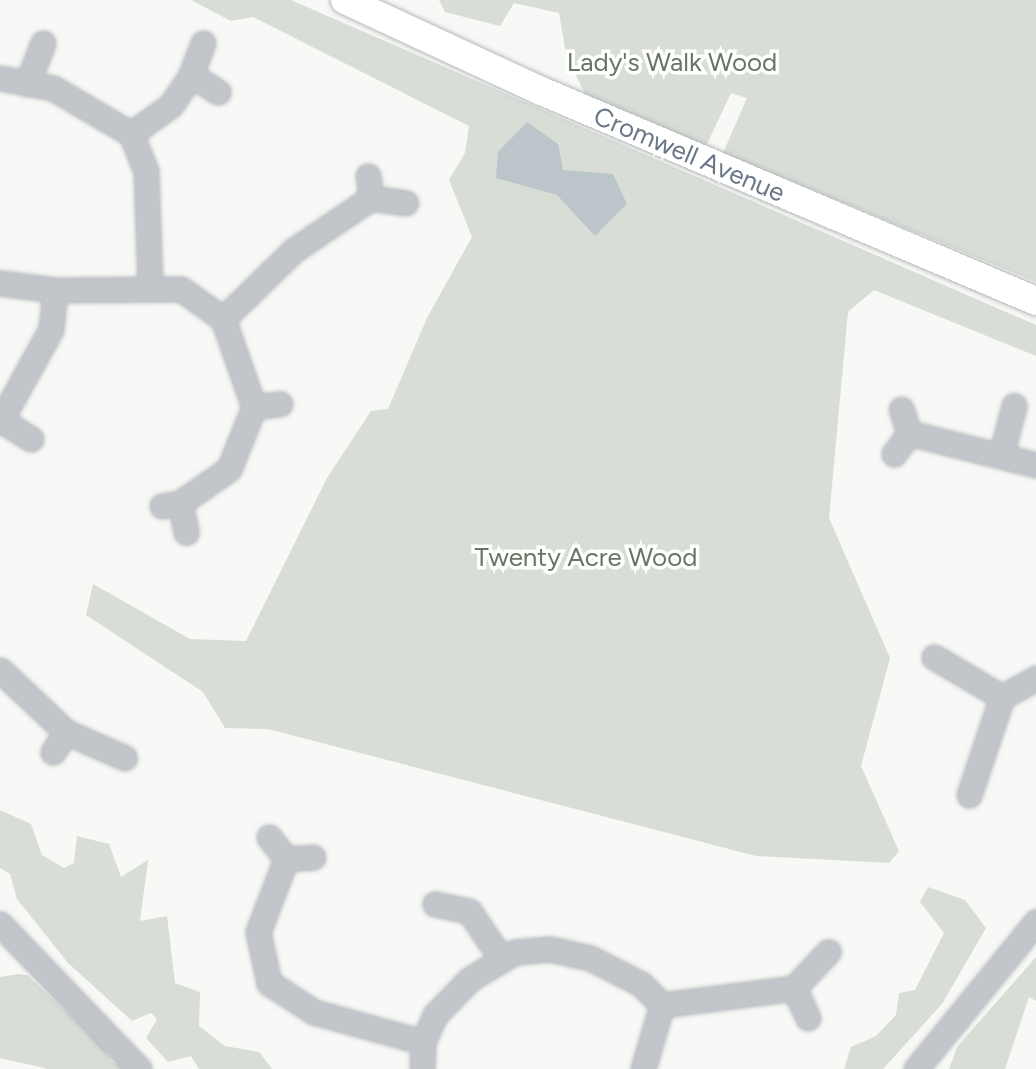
<!DOCTYPE html>
<style>
body{margin:0}
#map{position:relative;width:1036px;height:1069px;overflow:hidden;background:#f8f9f6;font-family:Figtree,sans-serif}
div>[style]{position:absolute}
.green>*{inset:0;background:#d8ddd5}
.water>*{inset:0;background:#bcc5ca}
.roads{filter:drop-shadow(0 0 2px #b5b9bd) drop-shadow(0 0 2px #b5b9bd)}
.minor>*{height:23px;margin:-11.5px;padding:0 11.5px;transform-origin:11.5px;border-radius:11.5px;background:#c2c5c9}
.major>*{height:28px;margin:-14px;padding:0 14px;transform-origin:14px;border-radius:14px;background:#fff}
span{translate:-50% -50%;white-space:nowrap;text-align:center;line-height:1.15;-webkit-text-stroke:7px #fff;paint-order:stroke}
.park-label{font-size:26px;color:#667863}
.street-label{font-size:26px;color:#697786}
</style>
<div id="map">
<div class="green">
<i style="clip-path:polygon(191px 0,291px 0,1036px 325px,1036px 356px,874px 290px,848px 312px,829px 518px,890px 658px,861px 766px,899px 851px,889px 863px,756px 856px,268px 729px,225px 728px,203px 692px,86px 615px,93px 584px,190px 639px,246px 641px,327px 478px,371px 411px,388px 409px,427px 318px,472px 237px,449px 180px,465px 153px,469px 126px,253px 17px,231px 21px)"></i>
<i style="clip-path:polygon(439px 0,1036px 0,1036px 282px,723px 153px,747px 98px,731px 93px,706px 146px,586px 96px,566px 54px,559px 13px,514px 3px,500px 26px,445px 12px)"></i>
<i style="clip-path:polygon(0 810px,31px 824px,42px 855px,64px 868px,74px 863px,77px 836px,109px 844px,121px 877px,148px 860px,140px 921px,167px 916px,175px 983px,200px 992px,199px 1026px,225px 1046px,259px 1052px,272px 1069px,199px 1069px,191px 1056px,168px 1062px,146px 1038px,157px 1019px,151px 1013px,132px 1021px,68px 963px,17px 899px,10px 874px,0 868px)"></i>
<i style="clip-path:polygon(928px 887px,965px 900px,986px 928px,942px 1004px,883px 1069px,844px 1069px,851px 1047px,876px 1036px,896px 1015px,899px 993px,915px 990px,944px 933px,920px 902px)"></i>
<i style="clip-path:polygon(1036px 957px,1036px 1001px,1029px 997px,1005px 1069px,949px 1069px,957px 1047px)"></i>
<i style="clip-path:polygon(18px 974px,27px 975px,76px 1021px,87px 1022px,112px 1062px,131px 1069px,48px 1069px,0 1058px,0 977px)"></i>
</div>
<div class="water">
<i style="clip-path:polygon(527px 122px,558px 144px,563px 170px,613px 174px,627px 204px,595px 236px,557px 195px,496px 178px,498px 152px)"></i>
</div>
<div class="roads">
<div class="minor">
<i style="left:203px;top:43px;width:34px;rotate:111deg"></i>
<i style="left:191px;top:75px;width:32px;rotate:32deg"></i>
<i style="left:0;top:78px;width:54px;rotate:10.7deg"></i>
<i style="left:53px;top:88px;width:91px;rotate:30.5deg"></i>
<i style="left:131px;top:134px;width:40px;rotate:68deg"></i>
<i style="left:146px;top:171px;width:115px;rotate:88deg"></i>
<i style="left:27px;top:84px;width:44px;rotate:-68.7deg"></i>
<i style="left:131px;top:134px;width:49px;rotate:-35.9deg"></i>
<i style="left:171px;top:105px;width:36px;rotate:-56deg"></i>
<i style="left:368px;top:176px;width:22px;rotate:82deg"></i>
<i style="left:371px;top:198px;width:35px;rotate:8deg"></i>
<i style="left:0;top:283px;width:55px;rotate:7.3deg"></i>
<i style="left:55px;top:290px;width:126px;rotate:-0.5deg"></i>
<i style="left:181px;top:289px;width:52px;rotate:35.5deg"></i>
<i style="left:223px;top:319px;width:93px;rotate:70.6deg"></i>
<i style="left:254px;top:407px;width:67px;rotate:112deg"></i>
<i style="left:229px;top:469px;width:60px;rotate:145.2deg"></i>
<i style="left:223px;top:319px;width:99px;rotate:-44.2deg"></i>
<i style="left:294px;top:250px;width:93px;rotate:-34deg"></i>
<i style="left:254px;top:407px;width:26px;rotate:-7deg"></i>
<i style="left:909px;top:433px;width:131px;rotate:14.1deg"></i>
<i style="left:31px;top:439px;width:36px;rotate:-148deg"></i>
<i style="left:1px;top:420px;width:104px;rotate:-61.2deg"></i>
<i style="left:51px;top:329px;width:39px;rotate:-84deg"></i>
<i style="left:1002px;top:452px;width:48px;rotate:-75.4deg"></i>
<i style="left:894px;top:454px;width:26px;rotate:-54deg"></i>
<i style="left:909px;top:433px;width:25px;rotate:-108deg"></i>
<i style="left:162px;top:506px;width:18px;rotate:-9deg"></i>
<i style="left:180px;top:503px;width:30px;rotate:78deg"></i>
<i style="left:934px;top:657px;width:79px;rotate:30.5deg"></i>
<i style="left:0;top:670px;width:91px;rotate:43.2deg"></i>
<i style="left:53px;top:752px;width:24px;rotate:-57deg"></i>
<i style="left:66px;top:732px;width:64px;rotate:23.8deg"></i>
<i style="left:969px;top:795px;width:103px;rotate:-71.4deg"></i>
<i style="left:1002px;top:697px;width:39px;rotate:-29deg"></i>
<i style="left:269px;top:837px;width:28px;rotate:52deg"></i>
<i style="left:286px;top:859px;width:78px;rotate:111deg"></i>
<i style="left:258px;top:932px;width:52px;rotate:77.8deg"></i>
<i style="left:269px;top:983px;width:54px;rotate:32.8deg"></i>
<i style="left:314px;top:1012px;width:113px;rotate:15.4deg"></i>
<i style="left:423px;top:1042px;width:27px;rotate:92deg"></i>
<i style="left:286px;top:859px;width:27px;rotate:-4deg"></i>
<i style="left:435px;top:904px;width:35px;rotate:12deg"></i>
<i style="left:469px;top:911px;width:57px;rotate:55.8deg"></i>
<i style="left:0;top:924px;width:201px;rotate:46.2deg"></i>
<i style="left:794px;top:988px;width:33px;rotate:65deg"></i>
<i style="left:423px;top:1042px;width:30px;rotate:-66deg"></i>
<i style="left:435px;top:1015px;width:50px;rotate:-45.8deg"></i>
<i style="left:470px;top:979px;width:52px;rotate:-31deg"></i>
<i style="left:515px;top:952px;width:35px;rotate:-5deg"></i>
<i style="left:550px;top:949px;width:41px;rotate:12.7deg"></i>
<i style="left:590px;top:958px;width:57px;rotate:27deg"></i>
<i style="left:641px;top:984px;width:30px;rotate:45deg"></i>
<i style="left:662px;top:1005px;width:133px;rotate:-7.3deg"></i>
<i style="left:794px;top:988px;width:50px;rotate:-46.6deg"></i>
<i style="left:643px;top:1069px;width:67px;rotate:-73.5deg"></i>
<i style="left:916px;top:1069px;width:190px;rotate:-50.8deg"></i>
</div>
<div class="major">
<i style="left:345px;top:0;width:214px;rotate:24.9deg"></i>
<i style="left:539px;top:90px;width:540px;rotate:23deg"></i>
</div>
</div>
<div class="park-label">
<span style="left:672px;top:63px">Lady's Walk Wood</span>
<span style="left:586px;top:558px">Twenty Acre Wood</span>
</div>
<div class="street-label">
<span style="left:689px;top:155px;rotate:23deg">Cromwell Avenue</span>
</div>
</div>
